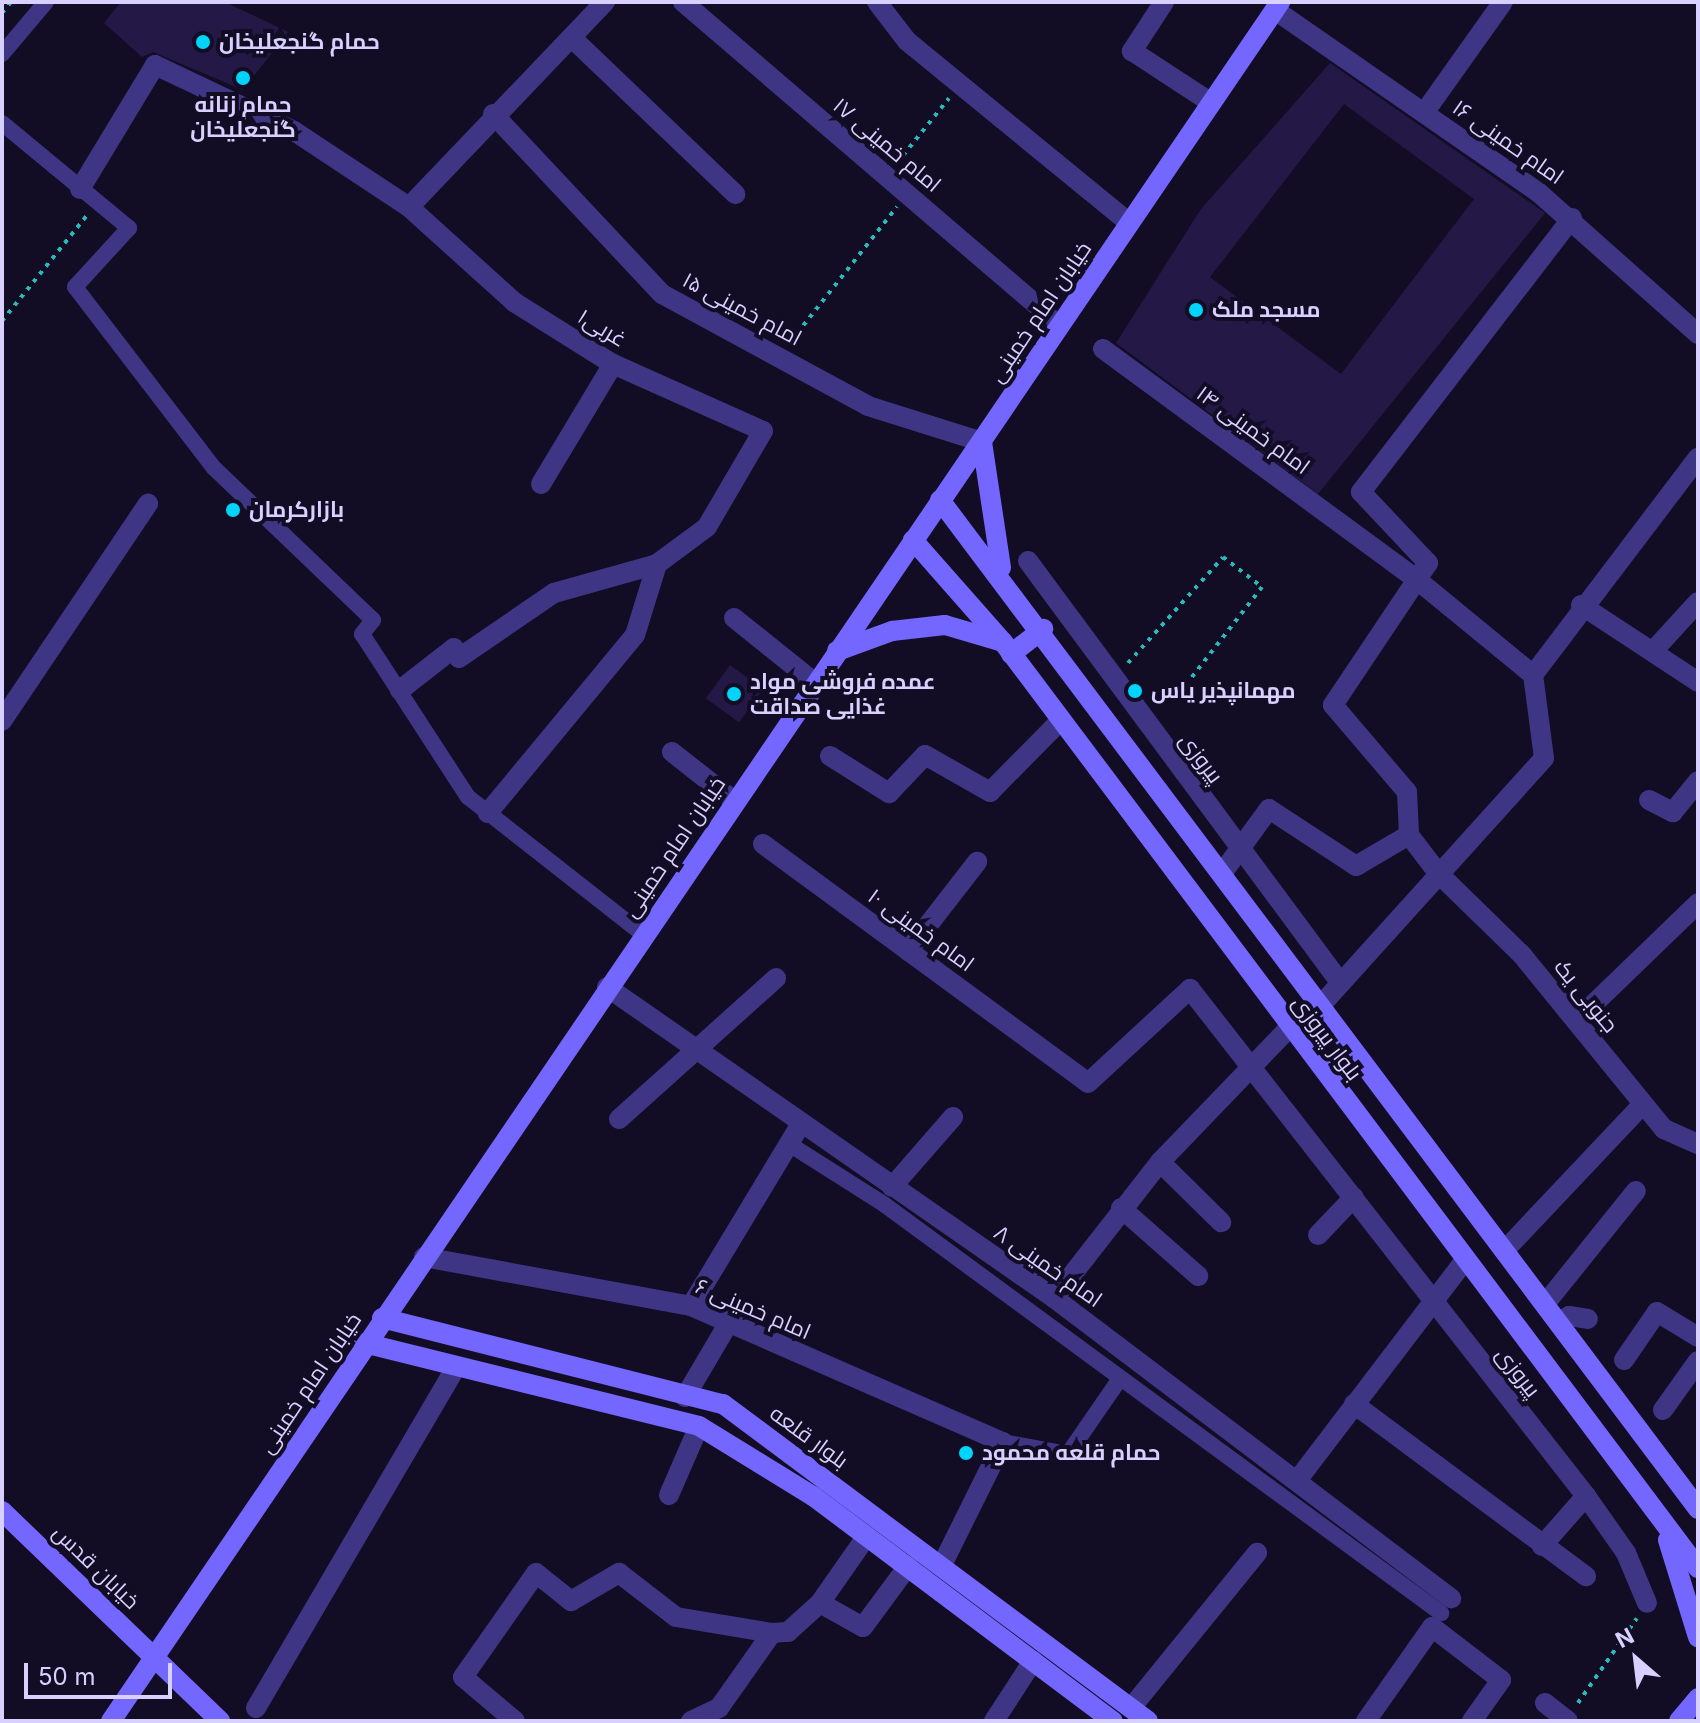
<!DOCTYPE html>
<meta charset="utf-8">
<style>
body{margin:0}
#map{position:relative;width:1700px;height:1723px;overflow:hidden;background:#120d24;font-family:Inter,Cairo,sans-serif}
div>[style]{position:absolute}
.building>*{inset:0;background:#241846;transform-origin:0 0}
.path>*{height:4px;margin-top:-2px;transform-origin:0;background:repeating-linear-gradient(90deg,#29baba 0 4px,transparent 0 10px)}
.pedestrian>*{height:16px;margin:-8px;padding:0 8px;transform-origin:8px;border-radius:8px;background:#3e3685}
.minor>*{height:20px;margin:-10px;padding:0 10px;transform-origin:10px;border-radius:10px;background:#3e3685}
.secondary>*{height:20px;margin:-10px;padding:0 10px;transform-origin:10px;border-radius:10px;background:#7467ff}
.dots>*{width:22px;height:22px;translate:-50% -50%;box-sizing:border-box;border:4px solid #120d24;border-radius:50%}
span{translate:-50% -50%;white-space:nowrap;text-align:center;line-height:1.15;-webkit-text-stroke:8px #120d24;paint-order:stroke}
.poi-label{font-size:22px;color:#d8d0ff;font-weight:700}
.left{translate:0 -50%;text-align:left}
.street-label{font-size:22px;color:#d8d0ff}
.frame{position:absolute;inset:0;border:4px solid #d8d0ff;pointer-events:none}
.north{position:absolute;left:1596px;top:1619px;width:80px;height:80px;-webkit-text-stroke:6px #120d24;paint-order:stroke;rotate:332deg;font-size:22px;font-weight:700;line-height:32px;text-align:center;color:#d8d0ff}
.north::after{content:'';display:block;margin:auto;width:28px;height:36px;background:#d8d0ff;clip-path:polygon(50% 0,100% 100%,50% 72%,0 100%)}
.scale{position:absolute;left:24px;top:1663px;width:148px;height:36px;box-sizing:border-box;border:4px solid #d8d0ff;border-top:0;padding-left:10px;font-size:24px;line-height:28px;white-space:nowrap;color:#d8d0ff;-webkit-text-stroke:6px #120d24;paint-order:stroke}
</style>
<div id="map">
<div class="building">
<i style="clip-path:polygon(121px 2px,225px 2px,288px 32px,243px 90px,153px 52px,142px 57px,104px 23px)"></i>
<i style="clip-path:polygon(evenodd,1330px 63px,1545px 213px,1318px 494px,1116px 343px,1201px 209px,1330px 63px,1344px 104px,1474px 199px,1341px 374px,1210px 277px,1344px 104px)"></i>
<i style="left:730px;top:665px;width:41px;height:41px;rotate:36deg"></i>
</div>
<div class="path">
<i style="left:2px;top:13px;width:14px;rotate:-51deg"></i>
<i style="left:897px;top:163px;width:83px;rotate:-51.3deg"></i>
<i style="left:2px;top:321px;width:137px;rotate:-51.2deg"></i>
<i style="left:791px;top:341px;width:171px;rotate:-51.7deg"></i>
<i style="left:1128px;top:663px;width:142px;rotate:-48.1deg"></i>
<i style="left:1223px;top:557px;width:49px;rotate:37.6deg"></i>
<i style="left:1262px;top:587px;width:120px;rotate:127.9deg"></i>
<i style="left:1578px;top:1703px;width:103px;rotate:-55.2deg"></i>
</div>
<div class="pedestrian">
<i style="left:2px;top:54px;width:68px;rotate:-49.8deg"></i>
<i style="left:2px;top:123px;width:165px;rotate:39.6deg"></i>
<i style="left:129px;top:228px;width:80px;rotate:132.5deg"></i>
<i style="left:75px;top:287px;width:228px;rotate:52.5deg"></i>
<i style="left:214px;top:468px;width:220px;rotate:43.7deg"></i>
<i style="left:373px;top:620px;width:18px;rotate:128deg"></i>
<i style="left:362px;top:634px;width:194px;rotate:57deg"></i>
<i style="left:468px;top:797px;width:224px;rotate:38.1deg"></i>
<i style="left:789px;top:1144px;width:114px;rotate:32.4deg"></i>
<i style="left:885px;top:1205px;width:690px;rotate:36.27deg"></i>
<i style="left:1003px;top:1442px;width:66px;rotate:10.5deg"></i>
<i style="left:1068px;top:1454px;width:90px;rotate:-55.4deg"></i>
</div>
<div class="minor">
<i style="left:683px;top:2px;width:496px;rotate:40.6deg"></i>
<i style="left:877px;top:2px;width:49px;rotate:52.4deg"></i>
<i style="left:907px;top:41px;width:287px;rotate:39.3deg"></i>
<i style="left:1164px;top:2px;width:59px;rotate:123.1deg"></i>
<i style="left:1132px;top:51px;width:93px;rotate:33.2deg"></i>
<i style="left:1275px;top:10px;width:320px;rotate:34.7deg"></i>
<i style="left:1538px;top:192px;width:214px;rotate:41.6deg"></i>
<i style="left:572px;top:38px;width:226px;rotate:43.7deg"></i>
<i style="left:1424px;top:113px;width:136px;rotate:-54.6deg"></i>
<i style="left:493px;top:114px;width:247px;rotate:46.8deg"></i>
<i style="left:662px;top:294px;width:234px;rotate:28.5deg"></i>
<i style="left:868px;top:406px;width:120px;rotate:17.5deg"></i>
<i style="left:80px;top:189px;width:145px;rotate:-58.8deg"></i>
<i style="left:155px;top:65px;width:154px;rotate:25.4deg"></i>
<i style="left:294px;top:131px;width:138px;rotate:33.5deg"></i>
<i style="left:409px;top:207px;width:142px;rotate:42.1deg"></i>
<i style="left:514px;top:302px;width:117px;rotate:32.1deg"></i>
<i style="left:613px;top:364px;width:164px;rotate:24.1deg"></i>
<i style="left:763px;top:431px;width:111px;rotate:120.3deg"></i>
<i style="left:707px;top:527px;width:62px;rotate:143.5deg"></i>
<i style="left:657px;top:564px;width:74px;rotate:107.2deg"></i>
<i style="left:635px;top:635px;width:231px;rotate:129.6deg"></i>
<i style="left:409px;top:207px;width:284px;rotate:-46.3deg"></i>
<i style="left:1572px;top:218px;width:346px;rotate:127.6deg"></i>
<i style="left:1361px;top:492px;width:98px;rotate:46.7deg"></i>
<i style="left:1428px;top:563px;width:171px;rotate:123.8deg"></i>
<i style="left:1333px;top:705px;width:114px;rotate:49.6deg"></i>
<i style="left:1407px;top:792px;width:43px;rotate:87.3deg"></i>
<i style="left:1409px;top:835px;width:48px;rotate:52.7deg"></i>
<i style="left:1438px;top:873px;width:117px;rotate:44.3deg"></i>
<i style="left:1522px;top:955px;width:225px;rotate:50.8deg"></i>
<i style="left:1664px;top:1129px;width:37px;rotate:24deg"></i>
<i style="left:1103px;top:349px;width:387px;rotate:36.3deg"></i>
<i style="left:1415px;top:578px;width:153px;rotate:39.4deg"></i>
<i style="left:541px;top:484px;width:140px;rotate:-59deg"></i>
<i style="left:1028px;top:561px;width:523px;rotate:53.48deg"></i>
<i style="left:1581px;top:605px;width:140px;rotate:33.3deg"></i>
<i style="left:734px;top:618px;width:104px;rotate:38.7deg"></i>
<i style="left:1654px;top:650px;width:65px;rotate:-47.5deg"></i>
<i style="left:400px;top:690px;width:68px;rotate:-37.9deg"></i>
<i style="left:454px;top:648px;width:11px;rotate:63deg"></i>
<i style="left:459px;top:658px;width:115px;rotate:-34.4deg"></i>
<i style="left:554px;top:593px;width:107px;rotate:-15.7deg"></i>
<i style="left:2px;top:721px;width:262px;rotate:-56.1deg"></i>
<i style="left:672px;top:752px;width:79px;rotate:38.3deg"></i>
<i style="left:830px;top:756px;width:70px;rotate:32.1deg"></i>
<i style="left:889px;top:793px;width:52px;rotate:-46.5deg"></i>
<i style="left:925px;top:755px;width:75px;rotate:29.6deg"></i>
<i style="left:990px;top:792px;width:97px;rotate:-45.4deg"></i>
<i style="left:1649px;top:800px;width:27px;rotate:27deg"></i>
<i style="left:1673px;top:812px;width:40px;rotate:-51deg"></i>
<i style="left:763px;top:844px;width:403px;rotate:36.3deg"></i>
<i style="left:1088px;top:1083px;width:139px;rotate:-42.7deg"></i>
<i style="left:1190px;top:989px;width:643px;rotate:52.01deg"></i>
<i style="left:1586px;top:1496px;width:70px;rotate:54.9deg"></i>
<i style="left:1626px;top:1553px;width:54px;rotate:67.2deg"></i>
<i style="left:1223px;top:872px;width:78px;rotate:-53.9deg"></i>
<i style="left:1269px;top:809px;width:104px;rotate:33.2deg"></i>
<i style="left:1356px;top:866px;width:61px;rotate:-30.3deg"></i>
<i style="left:908px;top:951px;width:113px;rotate:-52.2deg"></i>
<i style="left:607px;top:987px;width:545px;rotate:34.83deg"></i>
<i style="left:1054px;top:1298px;width:498px;rotate:37.1deg"></i>
<i style="left:1322px;top:1004px;width:331px;rotate:-47.9deg"></i>
<i style="left:1544px;top:758px;width:84px;rotate:-97.5deg"></i>
<i style="left:1533px;top:675px;width:273px;rotate:-52.8deg"></i>
<i style="left:1576px;top:1021px;width:170px;rotate:-44deg"></i>
<i style="left:619px;top:1119px;width:211px;rotate:-41.9deg"></i>
<i style="left:1160px;top:1162px;width:86px;rotate:44.5deg"></i>
<i style="left:892px;top:1187px;width:93px;rotate:-48.9deg"></i>
<i style="left:1121px;top:1208px;width:103px;rotate:41.4deg"></i>
<i style="left:1318px;top:1235px;width:52px;rotate:-46.5deg"></i>
<i style="left:1505px;top:1250px;width:199px;rotate:-46.6deg"></i>
<i style="left:424px;top:1257px;width:271px;rotate:10.4deg"></i>
<i style="left:691px;top:1306px;width:340px;rotate:23.6deg"></i>
<i style="left:1003px;top:1442px;width:135px;rotate:116.4deg"></i>
<i style="left:1054px;top:1298px;width:172px;rotate:-52.1deg"></i>
<i style="left:1160px;top:1162px;width:186px;rotate:-46.1deg"></i>
<i style="left:1545px;top:1304px;width:145px;rotate:-51.2deg"></i>
<i style="left:691px;top:1306px;width:213px;rotate:-58.9deg"></i>
<i style="left:1559px;top:1323px;width:12px;rotate:-35deg"></i>
<i style="left:1569px;top:1316px;width:19px;rotate:9deg"></i>
<i style="left:1624px;top:1360px;width:58px;rotate:-55.5deg"></i>
<i style="left:1657px;top:1312px;width:48px;rotate:31.4deg"></i>
<i style="left:685px;top:1397px;width:85px;rotate:-59.5deg"></i>
<i style="left:1354px;top:1404px;width:289px;rotate:36.6deg"></i>
<i style="left:1663px;top:1410px;width:60px;rotate:-54.5deg"></i>
<i style="left:1299px;top:1478px;width:274px;rotate:-52.7deg"></i>
<i style="left:669px;top:1495px;width:75px;rotate:-66.5deg"></i>
<i style="left:1542px;top:1546px;width:67px;rotate:-48.7deg"></i>
<i style="left:820px;top:1603px;width:49px;rotate:29.2deg"></i>
<i style="left:863px;top:1627px;width:76px;rotate:-53.6deg"></i>
<i style="left:1545px;top:1703px;width:29px;rotate:38deg"></i>
<i style="left:256px;top:1708px;width:392px;rotate:-59.6deg"></i>
<i style="left:1131px;top:1708px;width:200px;rotate:-50.9deg"></i>
<i style="left:515px;top:1721px;width:68px;rotate:-139.8deg"></i>
<i style="left:463px;top:1677px;width:127px;rotate:-54.9deg"></i>
<i style="left:536px;top:1573px;width:45px;rotate:38.7deg"></i>
<i style="left:571px;top:1601px;width:56px;rotate:-30.3deg"></i>
<i style="left:619px;top:1573px;width:72px;rotate:37.7deg"></i>
<i style="left:676px;top:1617px;width:97px;rotate:9.5deg"></i>
<i style="left:691px;top:1721px;width:31px;rotate:-25deg"></i>
<i style="left:719px;top:1708px;width:92px;rotate:-54.8deg"></i>
<i style="left:772px;top:1633px;width:16px;rotate:-4deg"></i>
<i style="left:788px;top:1632px;width:43px;rotate:-42.2deg"></i>
<i style="left:820px;top:1603px;width:80px;rotate:-55.1deg"></i>
<i style="left:994px;top:1721px;width:72px;rotate:-57deg"></i>
<i style="left:1366px;top:1721px;width:115px;rotate:-54.9deg"></i>
<i style="left:1432px;top:1627px;width:87px;rotate:37.5deg"></i>
<i style="left:1501px;top:1680px;width:50px;rotate:125.3deg"></i>
</div>
<div class="secondary">
<i style="left:982px;top:442px;width:127px;rotate:81.4deg"></i>
<i style="left:940px;top:500px;width:1262px;rotate:53.08deg"></i>
<i style="left:913px;top:540px;width:136px;rotate:48.6deg"></i>
<i style="left:1003px;top:642px;width:1158px;rotate:53.11deg"></i>
<i style="left:837px;top:651px;width:59px;rotate:-20deg"></i>
<i style="left:892px;top:631px;width:53px;rotate:-6.5deg"></i>
<i style="left:945px;top:625px;width:60px;rotate:16.3deg"></i>
<i style="left:1011px;top:654px;width:41px;rotate:-38deg"></i>
<i style="left:382px;top:1318px;width:352px;rotate:14.2deg"></i>
<i style="left:723px;top:1404px;width:530px;rotate:36.72deg"></i>
<i style="left:364px;top:1343px;width:345px;rotate:13.9deg"></i>
<i style="left:699px;top:1426px;width:134px;rotate:31.6deg"></i>
<i style="left:813px;top:1496px;width:375px;rotate:36.9deg"></i>
<i style="left:2px;top:1511px;width:303px;rotate:43.9deg"></i>
<i style="left:1668px;top:1540px;width:102px;rotate:72.8deg"></i>
<i style="left:111px;top:1721px;width:2079px;rotate:-55.78deg"></i>
<i style="left:1679px;top:1721px;width:30px;rotate:-50deg"></i>
</div>
<div class="dots">
<i style="left:203px;top:42px;background:#00d4fb"></i>
<i style="left:243px;top:78px;background:#00d4fb"></i>
<i style="left:1196px;top:310px;background:#00d4fb"></i>
<i style="left:233px;top:510px;background:#00d4fb"></i>
<i style="left:1135px;top:691px;background:#00d4fb"></i>
<i style="left:734px;top:694px;background:#00d4fb"></i>
<i style="left:966px;top:1453px;background:#00d4fb"></i>
</div>
<div class="poi-label">
<span class="left" style="left:219px;top:42px">حمام گنجعلیخان</span>
<span style="left:243px;top:117px">حمام زنانه<br>گنجعلیخان</span>
<span class="left" style="left:1212px;top:310px">مسجد ملک</span>
<span class="left" style="left:249px;top:510px">بازارکرمان</span>
<span class="left" style="left:750px;top:694px">عمده فروشی مواد<br>غذایی صداقت</span>
<span class="left" style="left:1151px;top:691px">مهمانپذیر یاس</span>
<span class="left" style="left:982px;top:1453px">حمام قلعه محمود</span>
</div>
<div class="street-label">
<span style="left:1508px;top:142px;rotate:35deg">امام خمینی ۱۶</span>
<span style="left:887px;top:145px;rotate:40deg">امام خمینی ۱۷</span>
<span style="left:742px;top:309px;rotate:28deg">امام خمینی ۱۵</span>
<span style="left:1040px;top:312px;rotate:-56deg">خیابان امام خمینی</span>
<span style="left:602px;top:328px;rotate:31deg">غربی۱</span>
<span style="left:1253px;top:430px;rotate:36deg">امام خمینی ۱۴</span>
<span style="left:1201px;top:758px;rotate:53deg">پیروزی</span>
<span style="left:674px;top:847px;rotate:-56deg">خیابان امام خمینی</span>
<span style="left:921px;top:930px;rotate:36deg">امام خمینی ۱۰</span>
<span style="left:1586px;top:996px;rotate:51deg">جنوبی یک</span>
<span style="left:1327px;top:1038px;rotate:53deg">بلوار پیروزی</span>
<span style="left:1048px;top:1266px;rotate:35deg">امام خمینی ۸</span>
<span style="left:753px;top:1309px;rotate:23deg">امام خمینی ۶</span>
<span style="left:1518px;top:1372px;rotate:52deg">پیروزی</span>
<span style="left:310px;top:1383px;rotate:-56deg">خیابان امام خمینی</span>
<span style="left:809px;top:1437px;rotate:36deg">بلوار قلعه</span>
<span style="left:96px;top:1567px;rotate:44deg">خیابان قدس</span>
</div>
<div class="frame"></div>
<div class="north">N</div>
<div class="scale">50 m</div>
</div>
